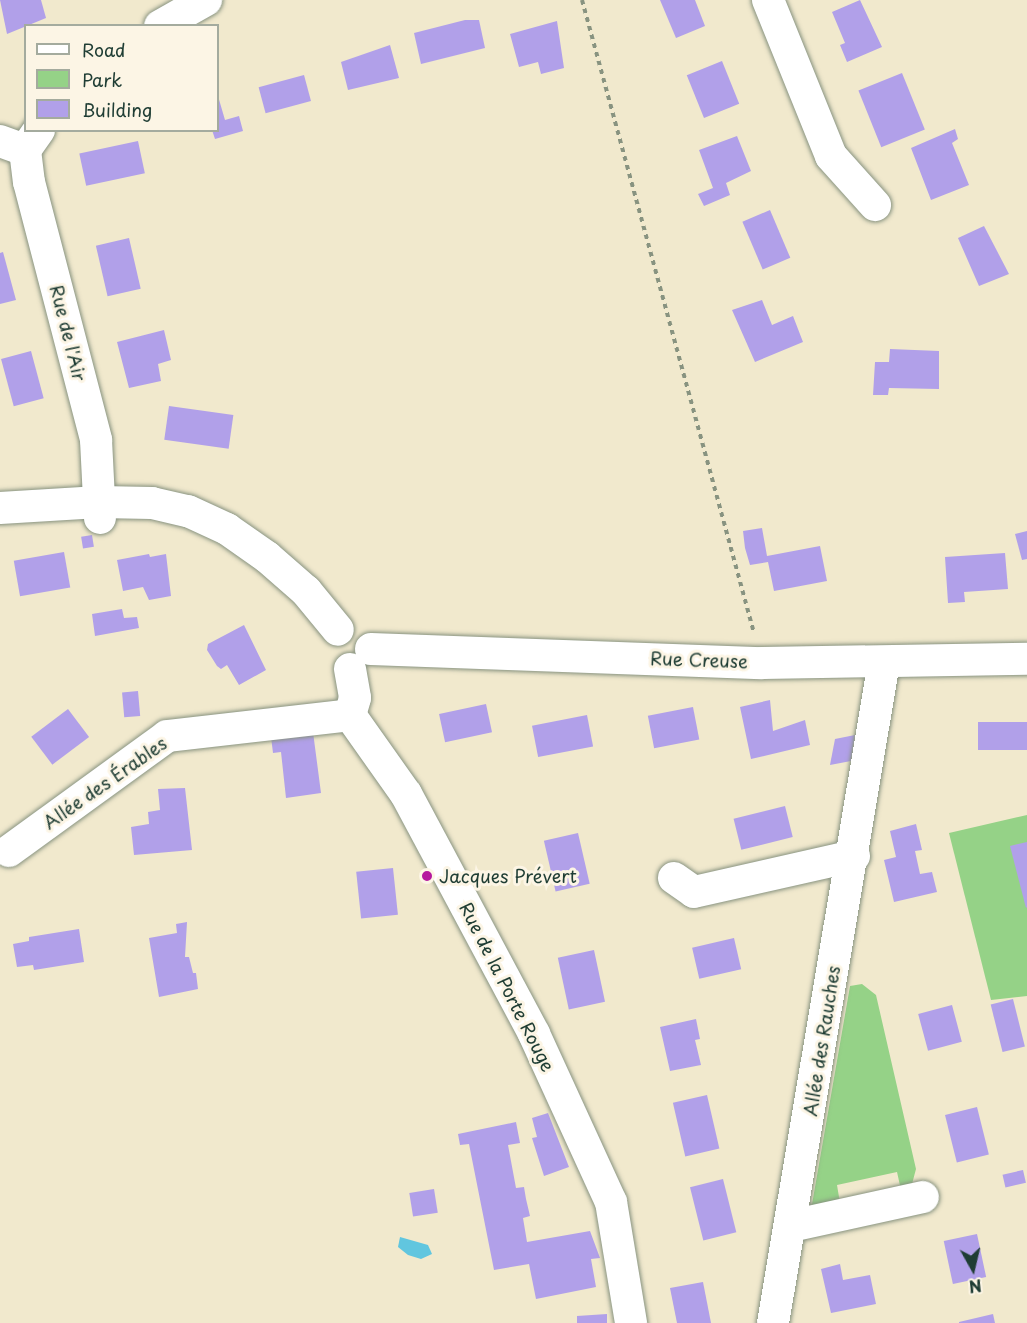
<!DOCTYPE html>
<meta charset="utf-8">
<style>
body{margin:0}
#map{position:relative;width:1027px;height:1323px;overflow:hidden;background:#f1e9cd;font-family:"Playpen Sans",sans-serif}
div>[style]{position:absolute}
.green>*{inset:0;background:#95d287}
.water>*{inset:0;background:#61c6df}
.building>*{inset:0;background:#b1a0e9;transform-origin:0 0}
.path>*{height:4px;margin-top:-2px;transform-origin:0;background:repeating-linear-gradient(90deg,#889380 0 4.5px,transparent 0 9px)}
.roads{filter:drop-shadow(0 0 2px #889380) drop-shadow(0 0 2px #889380)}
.minor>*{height:32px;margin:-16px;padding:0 16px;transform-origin:16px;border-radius:16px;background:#fff}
.dots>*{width:16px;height:16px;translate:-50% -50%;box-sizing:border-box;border:3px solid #fcf5e5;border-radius:50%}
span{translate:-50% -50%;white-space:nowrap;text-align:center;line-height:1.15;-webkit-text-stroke:6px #fcf5e5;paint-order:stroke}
.street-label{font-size:18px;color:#1f3d34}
.poi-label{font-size:18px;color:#1f3d34}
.left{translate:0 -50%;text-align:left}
.legend{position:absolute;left:24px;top:24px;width:195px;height:108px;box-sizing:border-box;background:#fcf5e5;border:2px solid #a4ab9e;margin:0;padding:8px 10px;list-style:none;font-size:18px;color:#1f3d34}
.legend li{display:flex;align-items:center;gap:12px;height:30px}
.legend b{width:30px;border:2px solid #a4ab9e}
.north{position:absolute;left:943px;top:1239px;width:60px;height:60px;-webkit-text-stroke:4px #fcf5e5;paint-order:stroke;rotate:172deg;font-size:16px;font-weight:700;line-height:24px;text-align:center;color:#1f3d34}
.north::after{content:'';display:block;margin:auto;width:21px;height:27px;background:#1f3d34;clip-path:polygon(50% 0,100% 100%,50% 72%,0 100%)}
</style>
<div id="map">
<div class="green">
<i style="clip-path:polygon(1027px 815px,1027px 996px,991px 1000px,949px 833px)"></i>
<i style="clip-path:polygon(862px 984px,876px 995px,916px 1169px,912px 1184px,901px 1190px,897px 1172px,837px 1185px,840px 1203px,811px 1210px,850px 986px)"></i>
</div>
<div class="water">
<i style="clip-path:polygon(400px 1237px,428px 1245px,432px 1254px,421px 1259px,408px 1255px,398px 1247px)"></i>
</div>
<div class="building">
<i style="clip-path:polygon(0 0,41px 0,46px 18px,7px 34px)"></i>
<i style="clip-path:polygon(660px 0,695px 0,705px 26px,676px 38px)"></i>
<i style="clip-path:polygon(860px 0,882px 47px,847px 62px,840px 45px,845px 43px,832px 12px)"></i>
<i style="clip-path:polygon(465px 20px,479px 20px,485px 48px,421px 64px,414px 33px)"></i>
<i style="clip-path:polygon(557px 21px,564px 68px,541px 74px,538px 62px,519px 67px,510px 34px)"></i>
<i style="clip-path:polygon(390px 45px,399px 78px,348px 90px,341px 62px)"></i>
<i style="left:722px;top:61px;width:46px;height:38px;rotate:68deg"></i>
<i style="left:902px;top:73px;width:61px;height:47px;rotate:68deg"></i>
<i style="left:304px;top:75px;width:27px;height:47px;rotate:75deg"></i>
<i style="clip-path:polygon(218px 96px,225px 120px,239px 116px,243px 131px,215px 139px,212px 130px,218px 130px)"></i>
<i style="clip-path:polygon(955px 129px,958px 139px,952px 143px,969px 185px,931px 200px,911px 148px)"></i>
<i style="clip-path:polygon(737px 136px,751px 171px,726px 183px,730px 195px,704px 206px,698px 194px,713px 188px,699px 150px)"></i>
<i style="left:138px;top:141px;width:33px;height:60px;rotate:78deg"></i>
<i style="left:770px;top:210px;width:52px;height:30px;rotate:67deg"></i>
<i style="clip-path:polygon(984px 226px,1009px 274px,979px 286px,958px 238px)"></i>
<i style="left:129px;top:238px;width:52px;height:34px;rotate:77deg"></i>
<i style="clip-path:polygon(3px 252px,16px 300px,0 304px,0 253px)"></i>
<i style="clip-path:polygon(762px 300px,772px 325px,793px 316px,803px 342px,755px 362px,732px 310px)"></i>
<i style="clip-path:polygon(164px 330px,171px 360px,158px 364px,161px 381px,129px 388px,117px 342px)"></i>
<i style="clip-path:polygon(890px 349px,939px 351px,939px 389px,889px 388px,888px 395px,873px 395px,875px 362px,889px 362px)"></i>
<i style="left:31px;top:351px;width:49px;height:31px;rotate:75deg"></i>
<i style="left:169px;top:406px;width:65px;height:34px;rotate:8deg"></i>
<i style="clip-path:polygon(762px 528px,767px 556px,820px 546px,827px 581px,774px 591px,768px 562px,750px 565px,745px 548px,743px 531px)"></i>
<i style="clip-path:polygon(1027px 531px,1027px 559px,1022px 560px,1015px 534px)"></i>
<i style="left:92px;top:535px;width:12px;height:11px;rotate:81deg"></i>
<i style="left:64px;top:552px;width:36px;height:51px;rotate:80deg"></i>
<i style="clip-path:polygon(1005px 553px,1008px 589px,964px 592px,965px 602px,948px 603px,945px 557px)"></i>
<i style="clip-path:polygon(149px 554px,150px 557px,166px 554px,171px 596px,149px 600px,143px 587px,123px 591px,117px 560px)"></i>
<i style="clip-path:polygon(122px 609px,124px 618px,137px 617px,139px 628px,95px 636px,92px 614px)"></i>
<i style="clip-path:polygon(244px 625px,266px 670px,239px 685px,227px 665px,221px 669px,217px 666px,207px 650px,208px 644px)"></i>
<i style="left:138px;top:691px;width:25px;height:16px;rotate:85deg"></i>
<i style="clip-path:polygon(770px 700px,773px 731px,805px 720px,810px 745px,751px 759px,740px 707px)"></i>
<i style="left:486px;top:704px;width:29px;height:48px;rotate:78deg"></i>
<i style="left:693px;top:707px;width:33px;height:46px;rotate:79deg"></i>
<i style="left:68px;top:709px;width:35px;height:46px;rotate:53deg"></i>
<i style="left:587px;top:715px;width:32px;height:56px;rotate:79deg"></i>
<i style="left:1027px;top:722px;width:28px;height:49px;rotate:90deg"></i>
<i style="clip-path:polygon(313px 732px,321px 793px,286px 798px,281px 752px,273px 753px,271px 737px)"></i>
<i style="clip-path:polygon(855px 735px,851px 761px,830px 765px,835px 739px)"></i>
<i style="clip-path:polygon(185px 788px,192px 850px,134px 855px,131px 827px,149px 824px,148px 812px,160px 810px,158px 789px)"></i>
<i style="left:785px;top:806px;width:32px;height:53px;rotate:76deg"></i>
<i style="clip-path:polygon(916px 824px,922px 850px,915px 851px,920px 874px,932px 872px,937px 892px,894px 902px,884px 860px,896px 857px,890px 831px)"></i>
<i style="left:578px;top:833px;width:52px;height:35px;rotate:77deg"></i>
<i style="clip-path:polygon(1027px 842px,1027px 907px,1026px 908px,1010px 846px)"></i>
<i style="left:393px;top:868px;width:47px;height:37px;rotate:84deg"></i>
<i style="clip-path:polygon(187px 922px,185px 957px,189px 957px,193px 973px,196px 973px,198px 989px,159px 997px,149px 938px,177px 933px,176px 924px)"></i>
<i style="clip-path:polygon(79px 929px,84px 962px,34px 970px,33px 965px,17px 967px,13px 944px,29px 941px,29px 937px)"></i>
<i style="left:734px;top:938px;width:32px;height:43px;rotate:77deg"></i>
<i style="left:594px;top:950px;width:53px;height:37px;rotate:78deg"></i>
<i style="left:1013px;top:999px;width:49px;height:23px;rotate:76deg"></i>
<i style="left:952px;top:1005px;width:38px;height:35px;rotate:75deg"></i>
<i style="clip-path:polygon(696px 1019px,700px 1039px,695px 1040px,701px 1065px,670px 1071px,660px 1027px)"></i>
<i style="left:707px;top:1095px;width:55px;height:35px;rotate:77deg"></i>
<i style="left:977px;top:1107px;width:49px;height:33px;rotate:76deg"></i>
<i style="clip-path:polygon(548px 1113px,569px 1167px,544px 1176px,532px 1138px,537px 1137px,532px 1118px)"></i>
<i style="clip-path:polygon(516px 1122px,520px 1143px,508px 1145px,516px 1188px,524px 1187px,526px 1199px,530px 1216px,523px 1218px,527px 1242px,590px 1231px,600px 1258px,591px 1259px,596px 1287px,536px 1299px,529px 1264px,494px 1270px,469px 1144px,460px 1145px,458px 1134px)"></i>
<i style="left:1023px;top:1170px;width:13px;height:21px;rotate:77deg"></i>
<i style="left:723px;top:1179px;width:55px;height:34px;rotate:76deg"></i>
<i style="left:434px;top:1189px;width:24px;height:25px;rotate:81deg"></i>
<i style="left:977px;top:1234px;width:44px;height:34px;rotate:78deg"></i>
<i style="clip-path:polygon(840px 1264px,843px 1280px,870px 1275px,876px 1304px,831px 1313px,821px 1269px)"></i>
<i style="clip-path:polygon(703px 1282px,711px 1323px,677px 1323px,670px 1288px)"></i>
<i style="clip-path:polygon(607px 1314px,607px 1323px,577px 1323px,577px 1316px)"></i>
<i style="clip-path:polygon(993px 1314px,995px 1323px,959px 1323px,959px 1322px)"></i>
</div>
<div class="path">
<i style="left:582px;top:0;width:656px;rotate:74.8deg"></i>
</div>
<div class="roads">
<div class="minor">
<i style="left:768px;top:0;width:168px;rotate:68deg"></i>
<i style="left:831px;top:156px;width:66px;rotate:48.1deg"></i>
<i style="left:160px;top:26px;width:53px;rotate:-29.5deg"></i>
<i style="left:39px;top:130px;width:24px;rotate:125deg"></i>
<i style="left:25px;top:150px;width:32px;rotate:83deg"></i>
<i style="left:29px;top:182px;width:267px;rotate:75.4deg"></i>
<i style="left:96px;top:440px;width:78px;rotate:87.1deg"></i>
<i style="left:0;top:141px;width:27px;rotate:20deg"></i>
<i style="left:0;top:508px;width:99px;rotate:-3.5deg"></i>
<i style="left:99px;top:502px;width:53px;rotate:1.1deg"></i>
<i style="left:152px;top:503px;width:37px;rotate:13deg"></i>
<i style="left:188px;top:511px;width:43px;rotate:24.8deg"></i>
<i style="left:227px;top:529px;width:49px;rotate:35deg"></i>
<i style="left:267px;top:557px;width:52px;rotate:41.1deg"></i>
<i style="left:306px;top:591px;width:50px;rotate:50.6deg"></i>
<i style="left:371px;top:649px;width:391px;rotate:2.1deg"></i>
<i style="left:762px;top:663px;width:265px;rotate:-0.9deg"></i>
<i style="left:350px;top:669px;width:29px;rotate:80deg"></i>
<i style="left:355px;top:698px;width:18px;rotate:106deg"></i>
<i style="left:350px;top:715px;width:97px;rotate:54.7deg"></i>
<i style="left:406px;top:794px;width:272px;rotate:61.9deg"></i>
<i style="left:534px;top:1034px;width:185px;rotate:65.4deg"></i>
<i style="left:611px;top:1202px;width:123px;rotate:80.6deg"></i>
<i style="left:9px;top:851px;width:195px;rotate:-36deg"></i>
<i style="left:167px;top:736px;width:184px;rotate:-6.5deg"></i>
<i style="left:674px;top:878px;width:24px;rotate:35deg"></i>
<i style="left:694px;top:892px;width:164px;rotate:-12.7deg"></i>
<i style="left:791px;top:1226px;width:135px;rotate:-12.4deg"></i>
<i style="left:773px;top:1323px;width:670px;rotate:-80.47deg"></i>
</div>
</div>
<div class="dots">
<i style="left:427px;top:876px;background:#b5179e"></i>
</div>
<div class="street-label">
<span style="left:68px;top:333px;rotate:76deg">Rue de l'Air</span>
<span style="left:699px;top:660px;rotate:2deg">Rue Creuse</span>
<span style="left:105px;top:783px;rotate:-35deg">Allée des Érables</span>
<span style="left:507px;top:987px;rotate:63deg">Rue de la Porte Rouge</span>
<span style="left:822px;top:1041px;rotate:-81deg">Allée des Rauches</span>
</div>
<div class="poi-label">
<span class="left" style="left:439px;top:876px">Jacques Prévert</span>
</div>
<ul class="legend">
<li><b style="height:8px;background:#fff"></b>Road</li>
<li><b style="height:16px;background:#95d287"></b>Park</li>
<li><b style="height:16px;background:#b1a0e9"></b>Building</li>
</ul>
<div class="north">N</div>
</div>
